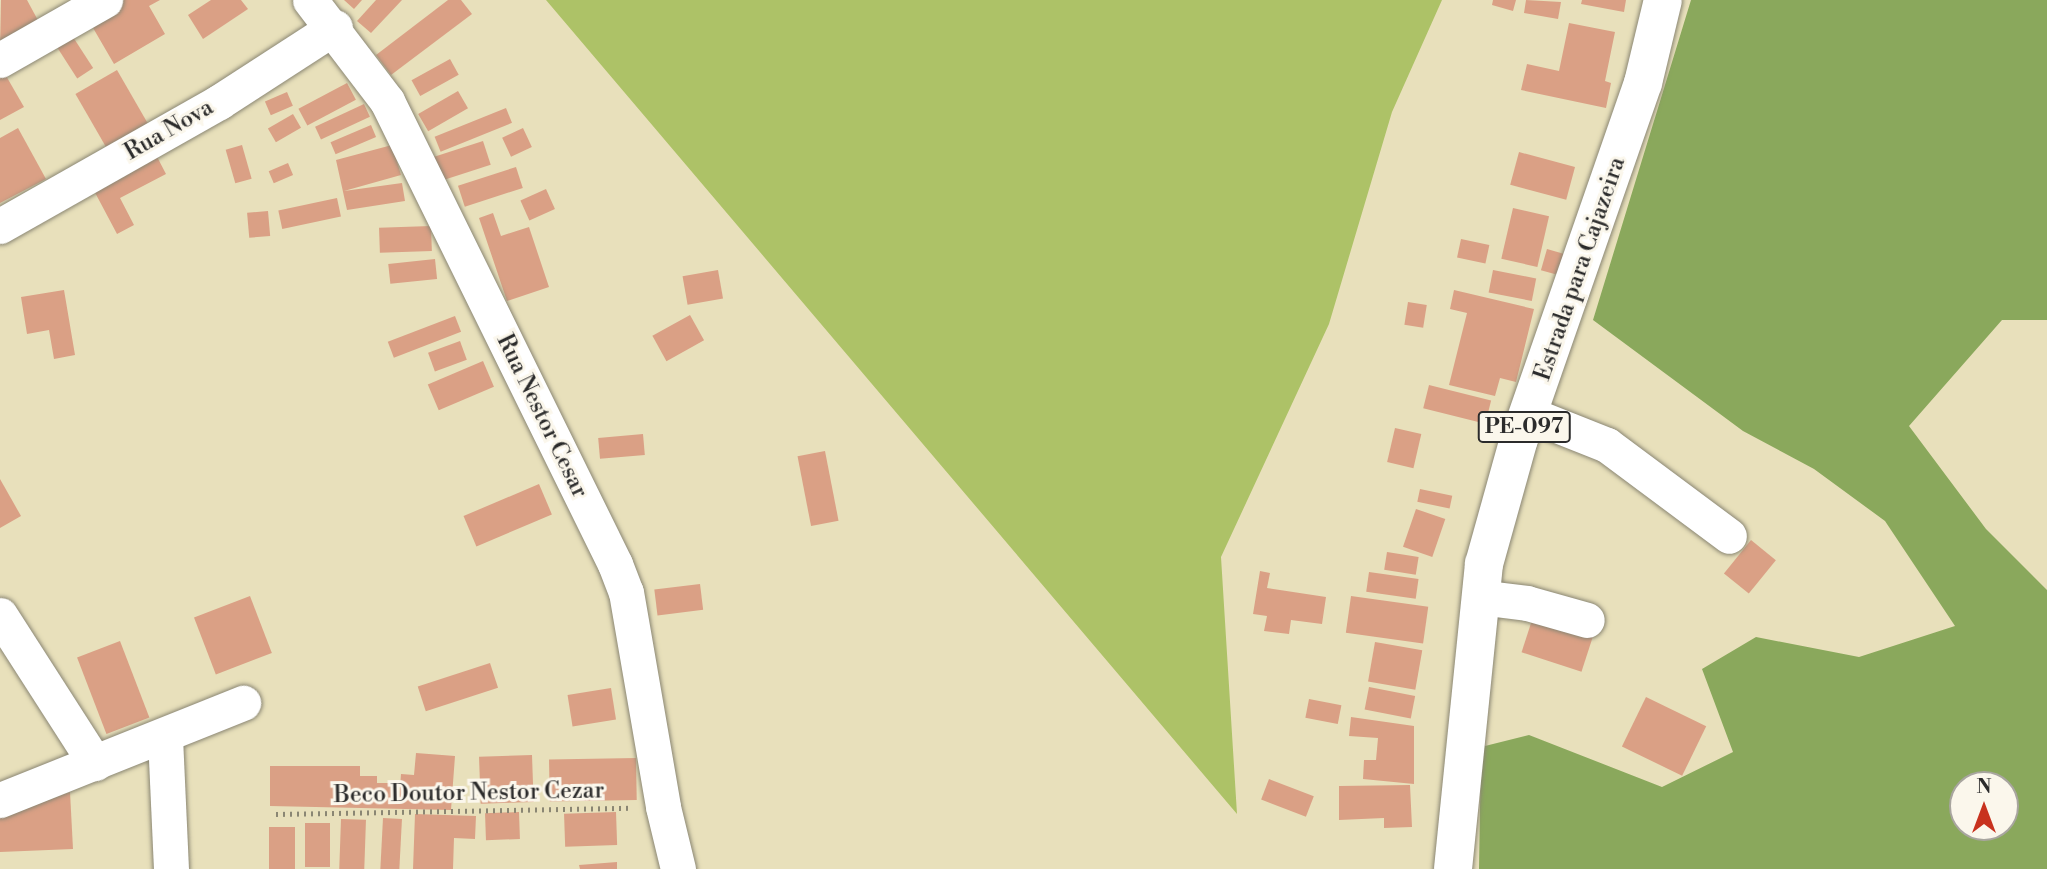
<!DOCTYPE html>
<style>
body{margin:0}
#map{position:relative;width:2047px;height:869px;overflow:hidden;background:#e8e0bb;font-family:"Libre Bodoni",serif}
div>[style]{position:absolute}
.green>*{inset:0;background:#adc267}
.forest>*{inset:0;background:#8aa85c}
.building>*{inset:0;background:#daa085;transform-origin:0 0}
.path>*{height:4.5px;margin-top:-2.25px;transform-origin:0;background:repeating-linear-gradient(90deg,#8a8673 0 2px,transparent 0 7px)}
.roads{filter:drop-shadow(0 0 2px #8a8673) drop-shadow(0 0 2px #8a8673)}
.minor>*{height:35px;margin:-17.5px;padding:0 17.5px;transform-origin:17.5px;border-radius:17.5px;background:#fff}
.major>*{height:38px;margin:-19px;padding:0 19px;transform-origin:19px;border-radius:19px;background:#fff}
span{translate:-50% -50%;white-space:nowrap;text-align:center;line-height:1.15;-webkit-text-stroke:6px #fbf7ec;paint-order:stroke}
.shield-label span{padding:2px 5px;background:#fbf7ec;border:2px solid;border-radius:5px;-webkit-text-stroke-width:0}
.shield-label{font-size:21px;color:#2b2b2b;font-weight:700}
.street-label{font-size:23px;color:#2b2b2b}
.north{position:absolute;left:1949px;top:771px;width:70px;height:70px;box-sizing:border-box;background:#fbf7ec;border:2px solid #a8a59f;border-radius:50%;rotate:0deg;font-size:19px;font-weight:700;line-height:28px;text-align:center;color:#2b2b2b}
.north::after{content:'';display:block;margin:auto;width:24px;height:32px;background:#c8321e;clip-path:polygon(50% 0,100% 100%,50% 72%,0 100%)}
</style>
<div id="map">
<div class="green">
<i style="clip-path:polygon(546px 0,1442px 0,1392px 112px,1329px 324px,1221px 557px,1237px 814px)"></i>
</div>
<div class="forest">
<i style="clip-path:polygon(evenodd,1691px 0,2047px 0,2047px 320px,2002px 320px,1909px 426px,1986px 529px,2047px 590px,2047px 869px,1479px 869px,1481px 747px,1529px 735px,1662px 787px,1733px 752px,1702px 669px,1756px 637px,1859px 657px,1955px 626px,1885px 521px,1814px 469px,1743px 431px,1593px 320px,1691px 0,1963px 785px,2005px 785px,2005px 827px,1963px 827px,1963px 785px)"></i>
</div>
<div class="building">
<i style="clip-path:polygon(1px 0,27px 0,41px 26px,0 50px)"></i>
<i style="clip-path:polygon(124px 0,160px 0,149px 6px,165px 34px,114px 64px,89px 21px)"></i>
<i style="clip-path:polygon(211px 0,241px 0,248px 9px,203px 39px,188px 15px)"></i>
<i style="clip-path:polygon(344px 0,362px 0,354px 9px)"></i>
<i style="clip-path:polygon(376px 0,402px 0,371px 33px,357px 21px)"></i>
<i style="clip-path:polygon(448px 0,461px 0,472px 14px,391px 75px,376px 55px)"></i>
<i style="clip-path:polygon(1493px 0,1516px 0,1513px 11px,1492px 5px)"></i>
<i style="clip-path:polygon(1526px 0,1561px 2px,1558px 19px,1524px 13px)"></i>
<i style="clip-path:polygon(1582px 0,1626px 0,1624px 12px,1581px 4px)"></i>
<i style="clip-path:polygon(1569px 23px,1615px 32px,1605px 81px,1611px 83px,1606px 108px,1521px 90px,1527px 64px,1559px 71px)"></i>
<i style="left:73px;top:37px;width:37px;height:19px;rotate:57deg"></i>
<i style="left:450px;top:59px;width:18px;height:44px;rotate:61deg"></i>
<i style="left:117px;top:70px;width:64px;height:48px;rotate:60deg"></i>
<i style="clip-path:polygon(5px 74px,24px 107px,0 120px,0 77px)"></i>
<i style="left:347px;top:83px;width:19px;height:55px;rotate:62deg"></i>
<i style="left:458px;top:91px;width:20px;height:46px;rotate:60deg"></i>
<i style="left:287px;top:92px;width:15px;height:24px;rotate:67deg"></i>
<i style="left:364px;top:104px;width:14px;height:54px;rotate:65deg"></i>
<i style="left:506px;top:108px;width:16px;height:77px;rotate:68deg"></i>
<i style="left:293px;top:114px;width:16px;height:29px;rotate:60deg"></i>
<i style="left:371px;top:125px;width:13px;height:44px;rotate:67deg"></i>
<i style="clip-path:polygon(18px 128px,46px 179px,0 203px,0 138px)"></i>
<i style="left:523px;top:128px;width:21px;height:23px;rotate:65deg"></i>
<i style="left:483px;top:141px;width:25px;height:52px;rotate:72deg"></i>
<i style="left:242px;top:145px;width:35px;height:17px;rotate:74deg"></i>
<i style="clip-path:polygon(392px 145px,401px 175px,344px 191px,402px 183px,405px 201px,347px 210px,336px 160px)"></i>
<i style="clip-path:polygon(154px 151px,166px 174px,120px 198px,134px 225px,117px 234px,91px 185px)"></i>
<i style="left:1519px;top:152px;width:58px;height:34px;rotate:15deg"></i>
<i style="left:288px;top:163px;width:13px;height:21px;rotate:67deg"></i>
<i style="left:516px;top:167px;width:22px;height:61px;rotate:72deg"></i>
<i style="left:546px;top:189px;width:22px;height:28px;rotate:66deg"></i>
<i style="left:337px;top:198px;width:19px;height:60px;rotate:78deg"></i>
<i style="left:1513px;top:208px;width:37px;height:52px;rotate:13deg"></i>
<i style="left:268px;top:211px;width:25px;height:21px;rotate:85deg"></i>
<i style="clip-path:polygon(493px 213px,501px 236px,529px 227px,549px 287px,507px 301px,479px 218px)"></i>
<i style="left:431px;top:226px;width:25px;height:52px;rotate:88deg"></i>
<i style="left:1461px;top:239px;width:29px;height:19px;rotate:12deg"></i>
<i style="left:1547px;top:249px;width:18px;height:22px;rotate:16deg"></i>
<i style="left:435px;top:259px;width:20px;height:47px;rotate:84deg"></i>
<i style="left:718px;top:270px;width:29px;height:36px;rotate:80deg"></i>
<i style="left:1493px;top:270px;width:44px;height:23px;rotate:11deg"></i>
<i style="clip-path:polygon(64px 290px,75px 355px,54px 359px,49px 330px,27px 334px,21px 297px)"></i>
<i style="clip-path:polygon(1454px 290px,1534px 309px,1516px 382px,1500px 378px,1495px 396px,1449px 385px,1467px 313px,1450px 309px)"></i>
<i style="left:1408px;top:302px;width:19px;height:23px;rotate:9deg"></i>
<i style="left:690px;top:315px;width:29px;height:43px;rotate:61deg"></i>
<i style="left:455px;top:316px;width:17px;height:72px;rotate:69deg"></i>
<i style="left:460px;top:341px;width:20px;height:34px;rotate:70deg"></i>
<i style="left:483px;top:361px;width:28px;height:60px;rotate:67deg"></i>
<i style="left:1429px;top:385px;width:64px;height:24px;rotate:14deg"></i>
<i style="left:1395px;top:428px;width:27px;height:35px;rotate:13deg"></i>
<i style="left:643px;top:434px;width:21px;height:45px;rotate:85deg"></i>
<i style="left:825px;top:451px;width:71px;height:28px;rotate:79deg"></i>
<i style="clip-path:polygon(0 479px,21px 516px,0 528px)"></i>
<i style="left:539px;top:484px;width:33px;height:82px;rotate:67deg"></i>
<i style="left:1420px;top:489px;width:33px;height:13px;rotate:12deg"></i>
<i style="left:1416px;top:509px;width:31px;height:40px;rotate:19deg"></i>
<i style="left:1751px;top:540px;width:32px;height:43px;rotate:39deg"></i>
<i style="left:1387px;top:552px;width:32px;height:18px;rotate:9deg"></i>
<i style="clip-path:polygon(1260px 571px,1270px 573px,1267px 588px,1326px 597px,1322px 624px,1291px 620px,1289px 634px,1264px 631px,1267px 616px,1253px 614px)"></i>
<i style="left:1369px;top:572px;width:50px;height:20px;rotate:8deg"></i>
<i style="left:700px;top:584px;width:26px;height:46px;rotate:83deg"></i>
<i style="left:250px;top:596px;width:61px;height:60px;rotate:69deg"></i>
<i style="left:1351px;top:596px;width:78px;height:37px;rotate:8deg"></i>
<i style="left:1533px;top:617px;width:63px;height:37px;rotate:18deg"></i>
<i style="left:120px;top:641px;width:82px;height:46px;rotate:69deg"></i>
<i style="left:1375px;top:642px;width:48px;height:40px;rotate:10deg"></i>
<i style="left:490px;top:663px;width:26px;height:76px;rotate:72deg"></i>
<i style="left:1369px;top:687px;width:47px;height:23px;rotate:11deg"></i>
<i style="left:611px;top:688px;width:32px;height:44px;rotate:81deg"></i>
<i style="left:1646px;top:697px;width:67px;height:55px;rotate:26deg"></i>
<i style="left:1309px;top:699px;width:33px;height:19px;rotate:11deg"></i>
<i style="clip-path:polygon(1351px 717px,1414px 726px,1414px 784px,1363px 779px,1364px 760px,1376px 760px,1378px 738px,1349px 736px)"></i>
<i style="clip-path:polygon(416px 753px,455px 756px,451px 810px,270px 806px,270px 766px,360px 766px,360px 776px,377px 776px,377px 783px,398px 783px,399px 800px,401px 774px,414px 775px)"></i>
<i style="left:532px;top:755px;width:47px;height:53px;rotate:88deg"></i>
<i style="left:636px;top:758px;width:42px;height:87px;rotate:89deg"></i>
<i style="left:1269px;top:779px;width:48px;height:22px;rotate:21deg"></i>
<i style="clip-path:polygon(1410px 785px,1412px 827px,1384px 828px,1384px 818px,1339px 820px,1339px 786px)"></i>
<i style="clip-path:polygon(70px 792px,73px 849px,0 852px,0 818px)"></i>
<i style="left:519px;top:812px;width:27px;height:34px;rotate:88deg"></i>
<i style="left:616px;top:812px;width:33px;height:52px;rotate:88deg"></i>
<i style="clip-path:polygon(415px 814px,476px 816px,475px 839px,454px 838px,453px 869px,413px 869px)"></i>
<i style="left:383px;top:818px;width:19px;height:51px;rotate:3deg"></i>
<i style="left:341px;top:819px;width:25px;height:50px;rotate:2deg"></i>
<i style="left:305px;top:823px;width:25px;height:44px"></i>
<i style="left:269px;top:827px;width:26px;height:42px"></i>
<i style="clip-path:polygon(617px 862px,617px 869px,580px 869px,579px 865px)"></i>
</div>
<div class="path">
<i style="left:276px;top:814px;width:356px;rotate:-1deg"></i>
</div>
<div class="roads">
<div class="minor">
<i style="left:310px;top:0;width:127px;rotate:52.7deg"></i>
<i style="left:387px;top:101px;width:516px;rotate:63.78deg"></i>
<i style="left:615px;top:564px;width:30px;rotate:69deg"></i>
<i style="left:626px;top:592px;width:218px;rotate:80.2deg"></i>
<i style="left:663px;top:807px;width:64px;rotate:76.4deg"></i>
<i style="left:0;top:60px;width:121px;rotate:-29.7deg"></i>
<i style="left:0;top:226px;width:252px;rotate:-29.5deg"></i>
<i style="left:219px;top:102px;width:138px;rotate:-32.9deg"></i>
<i style="left:1529px;top:414px;width:84px;rotate:21.7deg"></i>
<i style="left:1607px;top:445px;width:152px;rotate:36.7deg"></i>
<i style="left:1479px;top:597px;width:48px;rotate:7.1deg"></i>
<i style="left:1527px;top:603px;width:62px;rotate:15.8deg"></i>
<i style="left:0;top:615px;width:176px;rotate:57.3deg"></i>
<i style="left:165px;top:737px;width:132px;rotate:87.4deg"></i>
<i style="left:0;top:800px;width:262px;rotate:-21.8deg"></i>
</div>
<div class="major">
<i style="left:1453px;top:869px;width:307px;rotate:-84.2deg"></i>
<i style="left:1484px;top:564px;width:130px;rotate:-74.4deg"></i>
<i style="left:1519px;top:439px;width:377px;rotate:-70.8deg"></i>
<i style="left:1643px;top:83px;width:85px;rotate:-76.5deg"></i>
</div>
</div>
<div class="shield-label">
<span style="left:1524px;top:427px">PE-097</span>
</div>
<div class="street-label">
<span style="left:169px;top:130px;rotate:-30deg">Rua Nova</span>
<span style="left:1580px;top:269px;rotate:-71deg">Estrada para Cajazeira</span>
<span style="left:542px;top:416px;rotate:64deg">Rua Nestor Cesar</span>
<span style="left:469px;top:793px;rotate:-1deg">Beco Doutor Nestor Cezar</span>
</div>
<div class="north">N</div>
</div>
